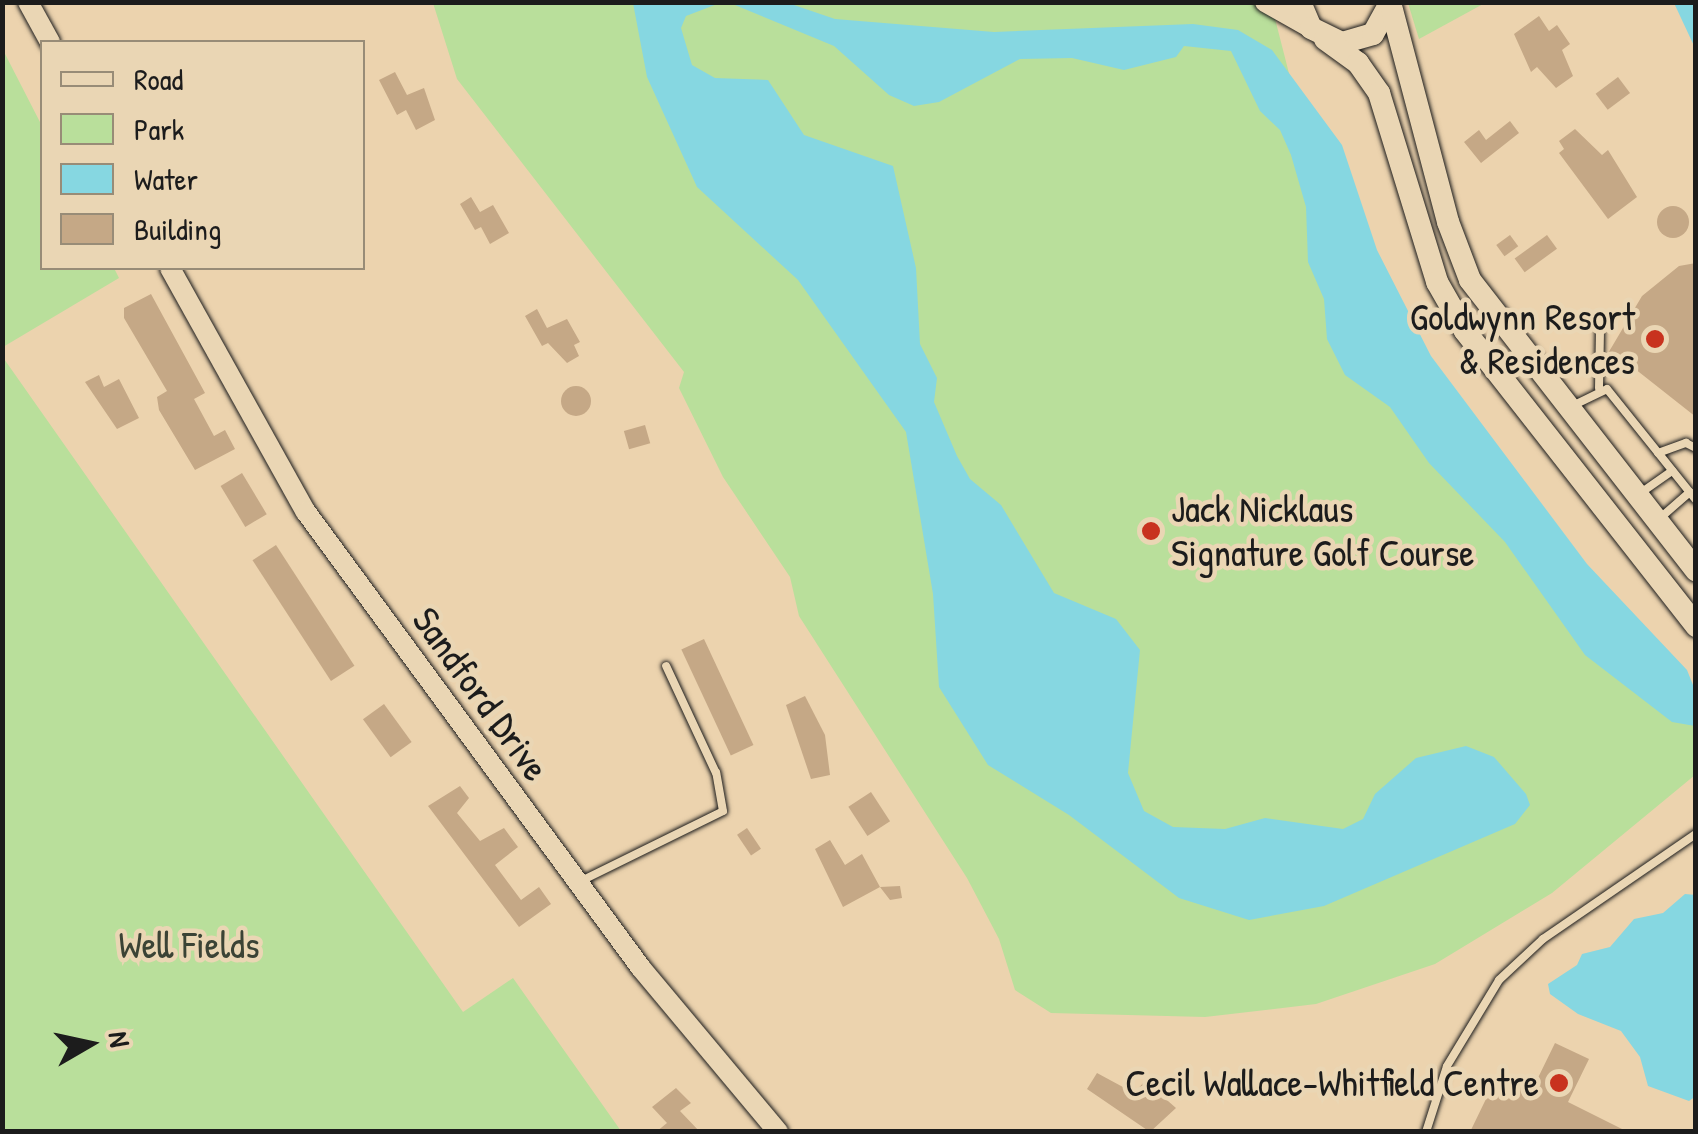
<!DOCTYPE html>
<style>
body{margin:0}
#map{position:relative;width:1698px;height:1134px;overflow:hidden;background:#ecd3ae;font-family:"Patrick Hand",sans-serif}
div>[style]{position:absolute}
.green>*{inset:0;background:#b9df9b}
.water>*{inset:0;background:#86d7e1}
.building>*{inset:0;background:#c5a886;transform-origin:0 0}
.round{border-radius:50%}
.roads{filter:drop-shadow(0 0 2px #1c1c1c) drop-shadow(0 0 2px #1c1c1c)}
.lane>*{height:8px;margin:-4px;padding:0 4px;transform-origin:4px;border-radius:4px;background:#ead6b4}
.secondary>*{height:20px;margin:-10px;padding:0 10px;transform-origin:10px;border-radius:10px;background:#ead6b4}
.primary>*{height:22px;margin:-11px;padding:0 11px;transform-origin:11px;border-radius:11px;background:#ead6b4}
.dots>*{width:28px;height:28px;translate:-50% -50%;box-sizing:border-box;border:5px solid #ead6b4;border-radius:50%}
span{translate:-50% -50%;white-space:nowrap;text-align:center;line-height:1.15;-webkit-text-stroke:9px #ead6b4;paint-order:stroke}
.poi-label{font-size:38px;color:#1c1c1c}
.right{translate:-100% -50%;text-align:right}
.left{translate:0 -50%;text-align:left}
.street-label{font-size:38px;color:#1c1c1c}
.park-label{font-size:38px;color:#3b4335}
.frame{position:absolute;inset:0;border:5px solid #1c1c1c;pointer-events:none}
.legend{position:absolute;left:40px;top:40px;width:325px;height:230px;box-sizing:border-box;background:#ead6b4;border:2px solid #988c77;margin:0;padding:12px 18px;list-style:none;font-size:30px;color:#1c1c1c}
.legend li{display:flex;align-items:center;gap:20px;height:50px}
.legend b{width:50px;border:2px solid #988c77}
.north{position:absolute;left:40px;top:994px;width:100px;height:100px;-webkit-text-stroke:8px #ead6b4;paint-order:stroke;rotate:81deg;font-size:28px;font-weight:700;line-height:40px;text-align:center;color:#1c1c1c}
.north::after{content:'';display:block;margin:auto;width:35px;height:45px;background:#1c1c1c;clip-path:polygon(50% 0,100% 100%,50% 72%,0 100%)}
</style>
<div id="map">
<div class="green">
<i style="clip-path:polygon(433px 3px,1271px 3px,1315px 175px,1353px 284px,1695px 715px,1695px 775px,1552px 893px,1435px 964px,1316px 1004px,1205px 1017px,1051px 1013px,1015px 990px,999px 939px,967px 878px,799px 616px,790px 577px,723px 477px,679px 388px,684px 372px,457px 79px)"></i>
<i style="clip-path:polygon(1408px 3px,1408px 2px,1485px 3px,1419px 39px)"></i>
<i style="clip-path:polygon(2px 48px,42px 126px,42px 268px,114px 268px,119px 278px,3px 347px)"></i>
<i style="clip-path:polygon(2px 356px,463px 1012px,513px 978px,621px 1131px,3px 1131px)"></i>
</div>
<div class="water">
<i style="clip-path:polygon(633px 3px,720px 3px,686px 16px,681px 28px,692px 65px,715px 78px,768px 80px,804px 135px,893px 166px,916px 268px,920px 344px,937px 378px,934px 402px,957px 456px,970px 479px,1001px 505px,1054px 593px,1116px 619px,1140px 650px,1128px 773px,1144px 811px,1173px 827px,1225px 829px,1265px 818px,1343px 829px,1363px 819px,1375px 794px,1416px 758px,1466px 746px,1494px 757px,1526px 794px,1530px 805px,1515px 824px,1324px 906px,1249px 920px,1179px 898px,1069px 815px,988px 765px,939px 687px,933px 594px,906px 432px,798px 280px,697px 187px,647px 77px)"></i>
<i style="clip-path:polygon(730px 3px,788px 3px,835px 19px,994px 32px,1193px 24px,1238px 30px,1272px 50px,1342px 145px,1377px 250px,1431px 356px,1587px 564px,1687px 670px,1695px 690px,1695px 726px,1672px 722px,1585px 655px,1505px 542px,1429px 463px,1390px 407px,1345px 375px,1327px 339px,1324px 299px,1308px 262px,1306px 207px,1291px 155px,1280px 130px,1260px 111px,1231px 51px,1184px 46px,1176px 57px,1124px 70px,1072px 58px,1020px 59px,939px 102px,914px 106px,889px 95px,834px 46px)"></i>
<i style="clip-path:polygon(1674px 3px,1695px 3px,1695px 48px)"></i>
<i style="clip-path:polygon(1685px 894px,1696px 895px,1696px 1096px,1689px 1101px,1648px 1086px,1640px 1057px,1621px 1031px,1578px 1014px,1550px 994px,1548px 984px,1577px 965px,1582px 954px,1610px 947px,1634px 919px,1663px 913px)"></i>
</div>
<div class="building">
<i style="clip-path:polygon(1539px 16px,1549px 31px,1557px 25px,1570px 44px,1562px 50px,1573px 76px,1556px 88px,1537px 67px,1531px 72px,1514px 34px)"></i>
<i style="clip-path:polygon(395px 72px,407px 95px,424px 88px,435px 120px,416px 130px,406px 110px,397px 115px,379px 80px)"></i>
<i style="left:1618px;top:77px;width:20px;height:28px;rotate:53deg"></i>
<i style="clip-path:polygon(1510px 121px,1519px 133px,1481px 163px,1464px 142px,1479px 130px,1486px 140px)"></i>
<i style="clip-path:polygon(1575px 129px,1602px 155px,1608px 150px,1637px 197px,1608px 219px,1559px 153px,1564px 149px,1559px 141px)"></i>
<i style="clip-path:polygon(471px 197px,480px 212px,493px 205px,509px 233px,490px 244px,481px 227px,475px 230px,460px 204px)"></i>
<i class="round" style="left:1657px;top:206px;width:32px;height:32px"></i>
<i style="left:1510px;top:235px;width:14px;height:17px;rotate:54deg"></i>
<i style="left:1547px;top:235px;width:17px;height:40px;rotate:54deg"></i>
<i style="clip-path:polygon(1696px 263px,1696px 417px,1625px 361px,1607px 355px,1642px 296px,1679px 266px)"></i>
<i style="clip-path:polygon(151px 294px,205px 393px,194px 399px,214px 436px,225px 430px,235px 449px,195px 470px,159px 410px,157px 397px,167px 391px,124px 318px,124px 308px)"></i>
<i style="clip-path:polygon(537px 309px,547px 328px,567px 319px,580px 342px,574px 345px,579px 356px,567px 363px,548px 343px,542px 346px,525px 316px)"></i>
<i style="clip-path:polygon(99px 375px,104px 387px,119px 379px,139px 418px,117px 429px,85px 382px)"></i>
<i class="round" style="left:561px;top:386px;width:30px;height:30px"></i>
<i style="left:645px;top:425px;width:19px;height:22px;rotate:74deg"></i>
<i style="left:242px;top:473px;width:48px;height:25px;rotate:59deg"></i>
<i style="left:276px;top:545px;width:144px;height:28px;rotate:57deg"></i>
<i style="left:704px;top:639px;width:117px;height:25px;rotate:65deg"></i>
<i style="clip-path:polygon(805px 696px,825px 735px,830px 775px,811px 779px,786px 705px)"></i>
<i style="left:384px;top:704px;width:47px;height:26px;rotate:54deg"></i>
<i style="clip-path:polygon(460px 786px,469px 798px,457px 813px,480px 841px,504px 828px,518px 847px,495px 865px,521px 900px,539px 887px,551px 904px,519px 927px,428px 806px)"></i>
<i style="left:871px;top:792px;width:35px;height:27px;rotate:57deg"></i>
<i style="left:747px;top:828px;width:25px;height:12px;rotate:56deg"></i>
<i style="clip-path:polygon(830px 840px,845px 865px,862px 854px,880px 887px,900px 886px,902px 898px,890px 900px,880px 887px,843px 907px,815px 849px)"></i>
<i style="clip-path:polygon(1555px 1043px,1589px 1059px,1568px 1102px,1628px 1132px,1470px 1132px,1500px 1070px,1534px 1086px)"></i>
<i style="clip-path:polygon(1097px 1073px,1134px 1093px,1145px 1081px,1176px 1108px,1150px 1132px,1087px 1089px)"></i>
<i style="clip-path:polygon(676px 1088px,691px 1103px,680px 1111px,700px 1132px,656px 1132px,667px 1123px,652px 1107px)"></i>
</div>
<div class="roads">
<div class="lane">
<i style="left:1599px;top:388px;width:58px;rotate:-89deg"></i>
<i style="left:1570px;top:407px;width:41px;rotate:-25.9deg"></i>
<i style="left:1607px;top:389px;width:142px;rotate:51.3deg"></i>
<i style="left:1658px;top:453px;width:30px;rotate:-20deg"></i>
<i style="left:1686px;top:443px;width:11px;rotate:27deg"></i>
<i style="left:1642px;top:492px;width:37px;rotate:-35deg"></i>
<i style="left:1659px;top:519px;width:41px;rotate:-41.1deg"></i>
<i style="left:581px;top:881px;width:158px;rotate:-26.2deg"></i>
<i style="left:723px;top:811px;width:39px;rotate:-100deg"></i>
<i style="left:716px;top:773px;width:118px;rotate:-115deg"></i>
<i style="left:1426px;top:1132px;width:69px;rotate:-72.3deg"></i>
<i style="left:1447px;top:1066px;width:100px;rotate:-58.8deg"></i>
<i style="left:1499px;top:980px;width:60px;rotate:-43deg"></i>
<i style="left:1543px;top:939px;width:186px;rotate:-34.5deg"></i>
</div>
<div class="secondary">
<i style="left:28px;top:2px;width:46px;rotate:61.2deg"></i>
<i style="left:1265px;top:2px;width:53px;rotate:29.5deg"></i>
<i style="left:170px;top:268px;width:279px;rotate:60.9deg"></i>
<i style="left:306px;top:512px;width:566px;rotate:53.7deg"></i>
<i style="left:641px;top:968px;width:214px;rotate:50.1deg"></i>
</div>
<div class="primary">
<i style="left:1300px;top:2px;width:28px;rotate:67deg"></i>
<i style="left:1311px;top:28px;width:34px;rotate:26deg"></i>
<i style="left:1342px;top:43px;width:32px;rotate:-16deg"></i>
<i style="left:1373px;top:34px;width:37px;rotate:-61deg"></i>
<i style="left:1391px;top:6px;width:223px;rotate:75.2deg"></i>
<i style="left:1448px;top:222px;width:62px;rotate:69.2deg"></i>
<i style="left:1470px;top:280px;width:368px;rotate:52.1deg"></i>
<i style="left:1325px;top:39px;width:41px;rotate:36deg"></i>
<i style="left:1358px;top:63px;width:37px;rotate:55deg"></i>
<i style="left:1379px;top:93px;width:198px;rotate:72.9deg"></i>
<i style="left:1437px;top:282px;width:56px;rotate:60.3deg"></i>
<i style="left:1465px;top:331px;width:375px;rotate:51.9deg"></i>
</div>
</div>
<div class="dots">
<i style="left:1655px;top:339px;background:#c8321e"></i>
<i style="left:1151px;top:531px;background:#c8321e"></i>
<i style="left:1559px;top:1083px;background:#c8321e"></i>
</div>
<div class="poi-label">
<span class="right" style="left:1635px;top:339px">Goldwynn Resort<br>&amp; Residences</span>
<span class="left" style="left:1171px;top:531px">Jack Nicklaus<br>Signature Golf Course</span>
<span class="right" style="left:1539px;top:1083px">Cecil Wallace-Whitfield Centre</span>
</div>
<div class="street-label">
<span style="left:481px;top:694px;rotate:54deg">Sandford Drive</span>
</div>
<div class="park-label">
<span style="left:189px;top:945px">Well Fields</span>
</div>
<div class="frame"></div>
<ul class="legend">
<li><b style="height:12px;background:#ead6b4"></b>Road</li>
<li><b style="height:28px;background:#b9df9b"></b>Park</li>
<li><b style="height:28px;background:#86d7e1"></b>Water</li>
<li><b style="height:28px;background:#c5a886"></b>Building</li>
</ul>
<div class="north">N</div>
</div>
